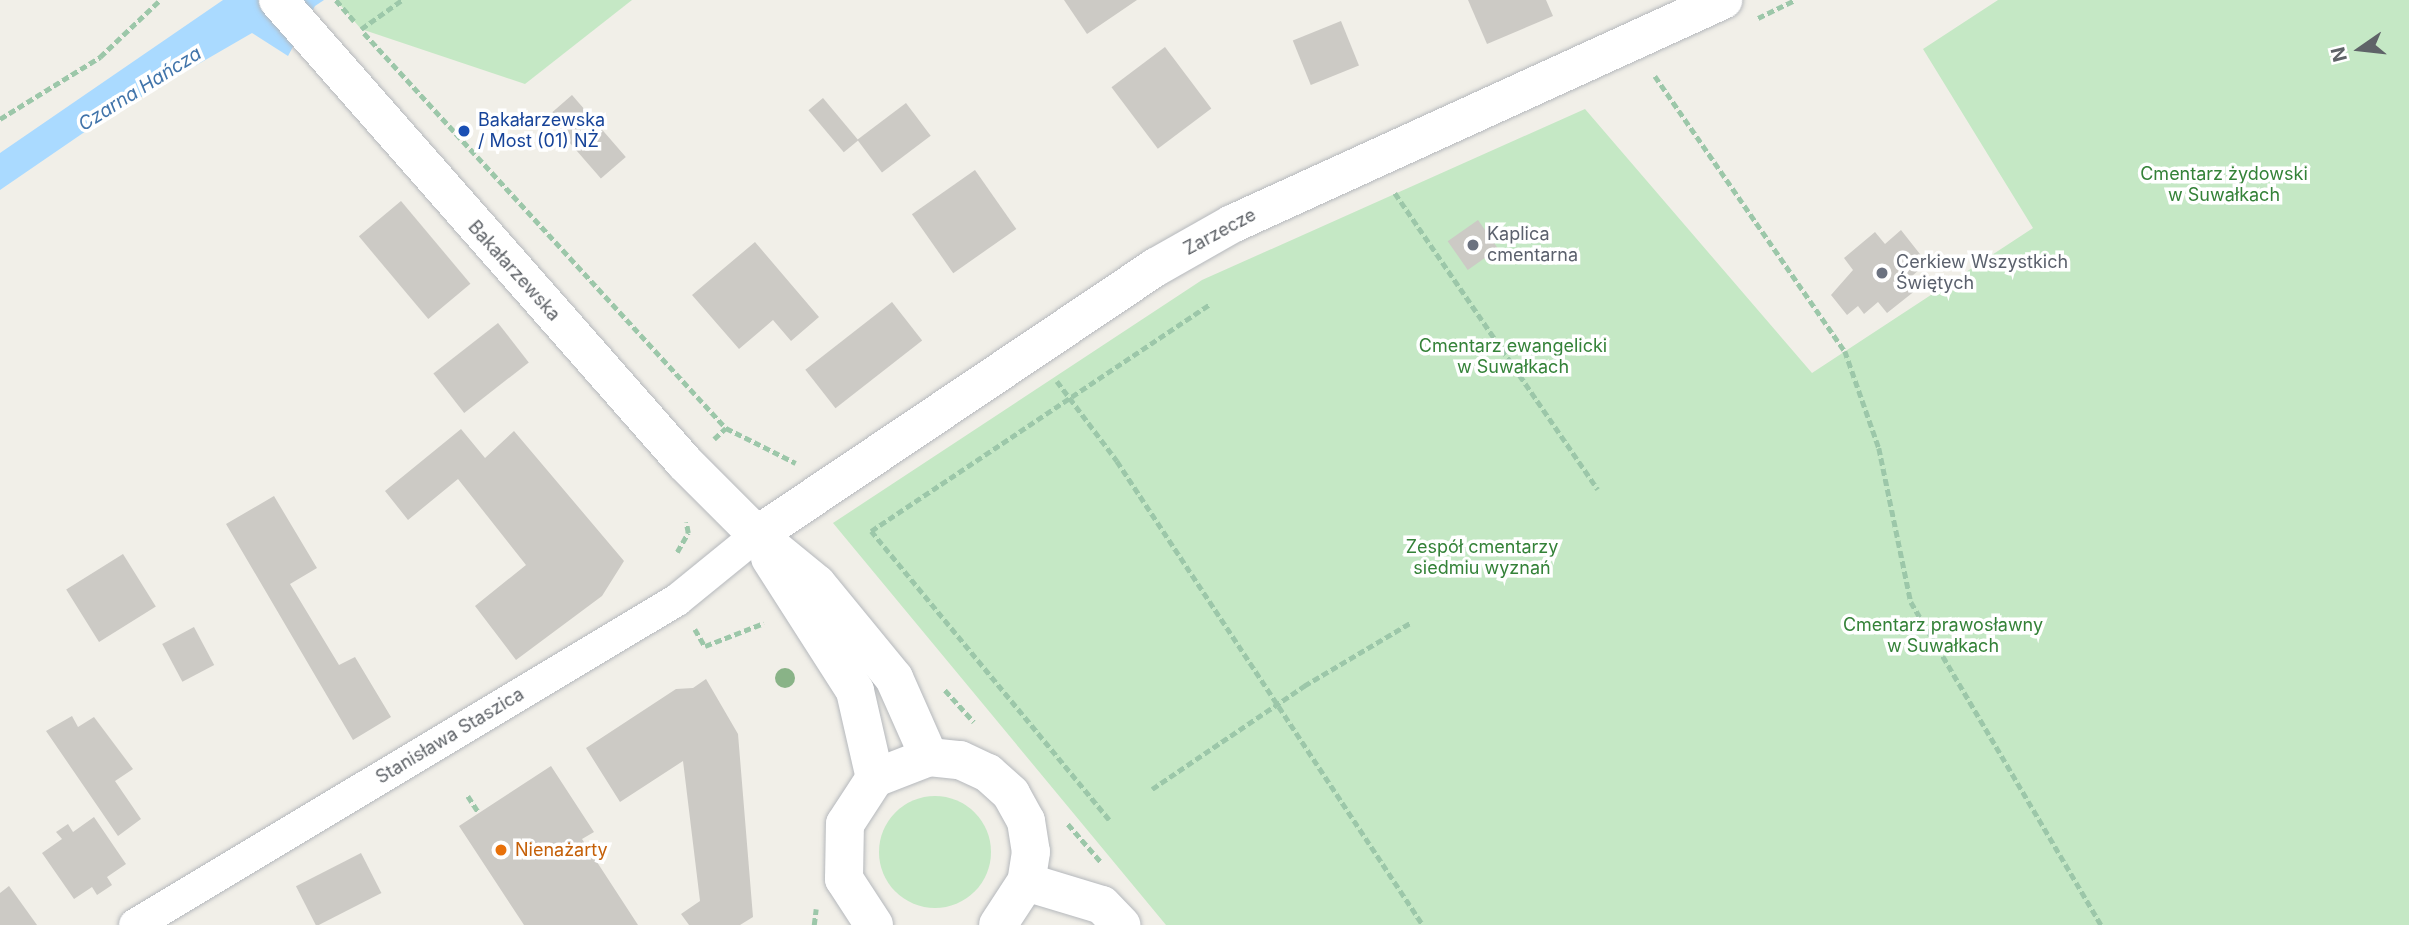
<!DOCTYPE html>
<meta charset="utf-8">
<style>
body{margin:0}
#map{position:relative;width:2409px;height:925px;overflow:hidden;background:#f1efe8;font-family:Inter,sans-serif}
div>[style]{position:absolute}
.green>*{inset:0;background:#c5e8c5}
.round{border-radius:50%}
.water>*{inset:0;background:#aadaff}
.building>*{inset:0;background:#cccac5;transform-origin:0 0}
.path>*{height:4.5px;margin-top:-2.25px;transform-origin:0;background:repeating-linear-gradient(90deg,#9cc7a9 0 7px,transparent 0 10.5px)}
.roads{filter:drop-shadow(0 0 2px #b5b8bc) drop-shadow(0 0 2px #b5b8bc)}
.street>*{height:32px;margin:-16px;padding:0 16px;transform-origin:16px;border-radius:16px;background:#fff}
.secondary>*{height:38px;margin:-19px;padding:0 19px;transform-origin:19px;border-radius:19px;background:#fff}
.trees>*{width:20px;height:20px;margin:-10px;border-radius:50%;background:#89b387}
.dots>*{width:19px;height:19px;translate:-50% -50%;box-sizing:border-box;border:4px solid #fff;border-radius:50%}
span{translate:-50% -50%;white-space:nowrap;text-align:center;line-height:1.15;-webkit-text-stroke:7px #fff;paint-order:stroke}
.transit-label{font-size:18px;color:#164399}
.left{translate:0 -50%;text-align:left}
.park-label{font-size:18px;color:#348238}
.street-label{font-size:18px;color:#5f6368}
.worship-label{font-size:18px;color:#5b616d}
.food-label{font-size:18px;color:#c56008}
.water-label{font-size:19px;color:#4174aa;font-style:italic}
.north{position:absolute;left:2325px;top:14px;width:70px;height:70px;-webkit-text-stroke:5px #fff;paint-order:stroke;rotate:256deg;font-size:19px;font-weight:700;line-height:28px;text-align:center;color:#5f6368}
.north::after{content:'';display:block;margin:auto;width:24px;height:32px;background:#5f6368;clip-path:polygon(50% 0,100% 100%,50% 72%,0 100%)}
</style>
<div id="map">
<div class="green">
<i style="clip-path:polygon(336px 0,632px 0,525px 84px,361px 29px)"></i>
<i style="clip-path:polygon(1998px 0,2409px 0,2409px 925px,1166px 925px,833px 523px,1202px 280px,1585px 109px,1812px 373px,2033px 228px,1923px 49px)"></i>
<i class="round" style="left:879px;top:796px;width:112px;height:112px"></i>
</div>
<div class="water">
<i style="clip-path:polygon(223px 0,324px 0,315px 6px,288px 56px,252px 33px,105px 118px,0 190px,0 153px)"></i>
</div>
<div class="building">
<i style="clip-path:polygon(1064px 0,1137px 0,1087px 34px)"></i>
<i style="clip-path:polygon(1468px 0,1546px 0,1553px 16px,1487px 44px)"></i>
<i style="left:1341px;top:21px;width:48px;height:52px;rotate:68deg"></i>
<i style="left:1165px;top:47px;width:77px;height:67px;rotate:53deg"></i>
<i style="left:572px;top:95px;width:82px;height:33px;rotate:49deg"></i>
<i style="left:823px;top:98px;width:55px;height:19px;rotate:50deg"></i>
<i style="left:906px;top:103px;width:41px;height:61px;rotate:53deg"></i>
<i style="left:975px;top:170px;width:72px;height:77px;rotate:55deg"></i>
<i style="left:401px;top:201px;width:108px;height:55px;rotate:50deg"></i>
<i style="left:1478px;top:220px;width:35px;height:37px;rotate:55deg"></i>
<i style="clip-path:polygon(1901px 230px,1927px 263px,1912px 276px,1921px 286px,1887px 313px,1878px 302px,1864px 314px,1858px 306px,1847px 315px,1831px 295px,1853px 270px,1844px 258px,1875px 232px,1885px 244px)"></i>
<i style="clip-path:polygon(755px 242px,819px 317px,791px 341px,773px 320px,739px 349px,692px 295px)"></i>
<i style="left:892px;top:302px;width:49px;height:110px;rotate:52deg"></i>
<i style="left:498px;top:323px;width:50px;height:82px;rotate:52deg"></i>
<i style="clip-path:polygon(461px 429px,485px 458px,514px 431px,624px 561px,602px 596px,516px 660px,475px 606px,526px 565px,458px 479px,408px 520px,385px 491px)"></i>
<i style="clip-path:polygon(274px 496px,317px 568px,290px 584px,339px 665px,355px 657px,391px 717px,353px 740px,226px 524px)"></i>
<i style="left:123px;top:554px;width:62px;height:67px;rotate:58deg"></i>
<i style="left:194px;top:627px;width:43px;height:36px;rotate:62deg"></i>
<i style="clip-path:polygon(706px 679px,738px 734px,753px 917px,740px 925px,689px 925px,681px 914px,700px 901px,683px 761px,620px 802px,586px 748px,676px 689px,693px 688px)"></i>
<i style="clip-path:polygon(72px 716px,78px 727px,94px 717px,133px 769px,115px 781px,141px 819px,118px 836px,46px 731px)"></i>
<i style="clip-path:polygon(551px 766px,594px 832px,582px 839px,638px 925px,524px 925px,459px 826px)"></i>
<i style="clip-path:polygon(94px 817px,126px 864px,107px 877px,112px 885px,97px 895px,92px 887px,74px 899px,42px 853px,62px 839px,56px 832px,68px 824px,73px 832px)"></i>
<i style="left:361px;top:853px;width:45px;height:73px;rotate:63deg"></i>
<i style="clip-path:polygon(9px 886px,37px 925px,0 925px,0 893px)"></i>
</div>
<div class="path">
<i style="left:336px;top:0;width:28px;rotate:49deg"></i>
<i style="left:1758px;top:18px;width:41px;rotate:-25.9deg"></i>
<i style="left:361px;top:29px;width:50px;rotate:-35.3deg"></i>
<i style="left:364px;top:33px;width:536px;rotate:47.5deg"></i>
<i style="left:726px;top:428px;width:78px;rotate:26.6deg"></i>
<i style="left:1655px;top:76px;width:334px;rotate:55.4deg"></i>
<i style="left:1845px;top:351px;width:103px;rotate:70.7deg"></i>
<i style="left:1879px;top:448px;width:157px;rotate:78.3deg"></i>
<i style="left:1911px;top:602px;width:375px;rotate:59.5deg"></i>
<i style="left:0;top:119px;width:118px;rotate:-31.8deg"></i>
<i style="left:100px;top:57px;width:83px;rotate:-43.5deg"></i>
<i style="left:1395px;top:193px;width:359px;rotate:55.6deg"></i>
<i style="left:1057px;top:381px;width:100px;rotate:53.1deg"></i>
<i style="left:1117px;top:461px;width:556px;rotate:56.6deg"></i>
<i style="left:714px;top:439px;width:16px;rotate:-43deg"></i>
<i style="left:677px;top:552px;width:22px;rotate:-60deg"></i>
<i style="left:688px;top:533px;width:11px;rotate:-100deg"></i>
<i style="left:695px;top:629px;width:20px;rotate:60deg"></i>
<i style="left:705px;top:646px;width:63px;rotate:-21.3deg"></i>
<i style="left:945px;top:690px;width:43px;rotate:47.8deg"></i>
<i style="left:1152px;top:789px;width:184px;rotate:-34.1deg"></i>
<i style="left:1304px;top:686px;width:123px;rotate:-30.7deg"></i>
<i style="left:468px;top:796px;width:20px;rotate:57deg"></i>
<i style="left:1109px;top:820px;width:374px;rotate:-129.5deg"></i>
<i style="left:871px;top:531px;width:408px;rotate:-33.8deg"></i>
<i style="left:1068px;top:824px;width:50px;rotate:49deg"></i>
<i style="left:814px;top:925px;width:16px;rotate:-83deg"></i>
</div>
<div class="roads">
<div class="street">
<i style="left:135px;top:925px;width:632px;rotate:-30.95deg"></i>
<i style="left:677px;top:600px;width:103px;rotate:-39.1deg"></i>
</div>
<div class="secondary">
<i style="left:278px;top:0;width:616px;rotate:48.68deg"></i>
<i style="left:685px;top:463px;width:102px;rotate:45deg"></i>
<i style="left:757px;top:535px;width:77px;rotate:39.2deg"></i>
<i style="left:817px;top:584px;width:122px;rotate:50.7deg"></i>
<i style="left:894px;top:678px;width:86px;rotate:66.1deg"></i>
<i style="left:757px;top:535px;width:481px;rotate:-33.9deg"></i>
<i style="left:1156px;top:267px;width:87px;rotate:-29.5deg"></i>
<i style="left:1232px;top:224px;width:540px;rotate:-24.52deg"></i>
<i style="left:770px;top:558px;width:158px;rotate:57.4deg"></i>
<i style="left:855px;top:691px;width:89px;rotate:77.1deg"></i>
<i style="left:1026px;top:882px;width:79px;rotate:16.8deg"></i>
<i style="left:1102px;top:905px;width:28px;rotate:46deg"></i>
<i style="left:874px;top:925px;width:55px;rotate:-123.1deg"></i>
<i style="left:844px;top:879px;width:55px;rotate:-89deg"></i>
<i style="left:845px;top:824px;width:55px;rotate:-56.9deg"></i>
<i style="left:875px;top:778px;width:58px;rotate:-21.3deg"></i>
<i style="left:929px;top:757px;width:31px;rotate:6deg"></i>
<i style="left:960px;top:760px;width:31px;rotate:25deg"></i>
<i style="left:988px;top:773px;width:31px;rotate:42deg"></i>
<i style="left:1011px;top:794px;width:31px;rotate:61deg"></i>
<i style="left:1026px;top:821px;width:31px;rotate:81deg"></i>
<i style="left:1031px;top:852px;width:30px;rotate:99deg"></i>
<i style="left:1026px;top:882px;width:51px;rotate:123.1deg"></i>
</div>
</div>
<div class="trees">
<i style="left:785px;top:678px"></i>
</div>
<div class="dots">
<i style="left:464px;top:131px;background:#1a4fb4"></i>
<i style="left:1473px;top:245px;background:#6b7280"></i>
<i style="left:1882px;top:273px;background:#6b7280"></i>
<i style="left:501px;top:850px;background:#e8710a"></i>
</div>
<div class="transit-label">
<span class="left" style="left:478px;top:131px">Bakałarzewska<br>/ Most (01) NŻ</span>
</div>
<div class="park-label">
<span style="left:2224px;top:185px">Cmentarz żydowski<br>w Suwałkach</span>
<span style="left:1513px;top:357px">Cmentarz ewangelicki<br>w Suwałkach</span>
<span style="left:1482px;top:558px">Zespół cmentarzy<br>siedmiu wyznań</span>
<span style="left:1943px;top:636px">Cmentarz prawosławny<br>w Suwałkach</span>
</div>
<div class="street-label">
<span style="left:1220px;top:232px;rotate:-28deg">Zarzecze</span>
<span style="left:514px;top:271px;rotate:48deg">Bakałarzewska</span>
<span style="left:450px;top:736px;rotate:-31deg">Stanisława Staszica</span>
</div>
<div class="worship-label">
<span class="left" style="left:1487px;top:245px">Kaplica<br>cmentarna</span>
<span class="left" style="left:1896px;top:273px">Cerkiew Wszystkich<br>Świętych</span>
</div>
<div class="food-label">
<span class="left" style="left:515px;top:850px">Nienażarty</span>
</div>
<div class="water-label">
<span style="left:140px;top:89px;rotate:-32deg">Czarna Hańcza</span>
</div>
<div class="north">N</div>
</div>
